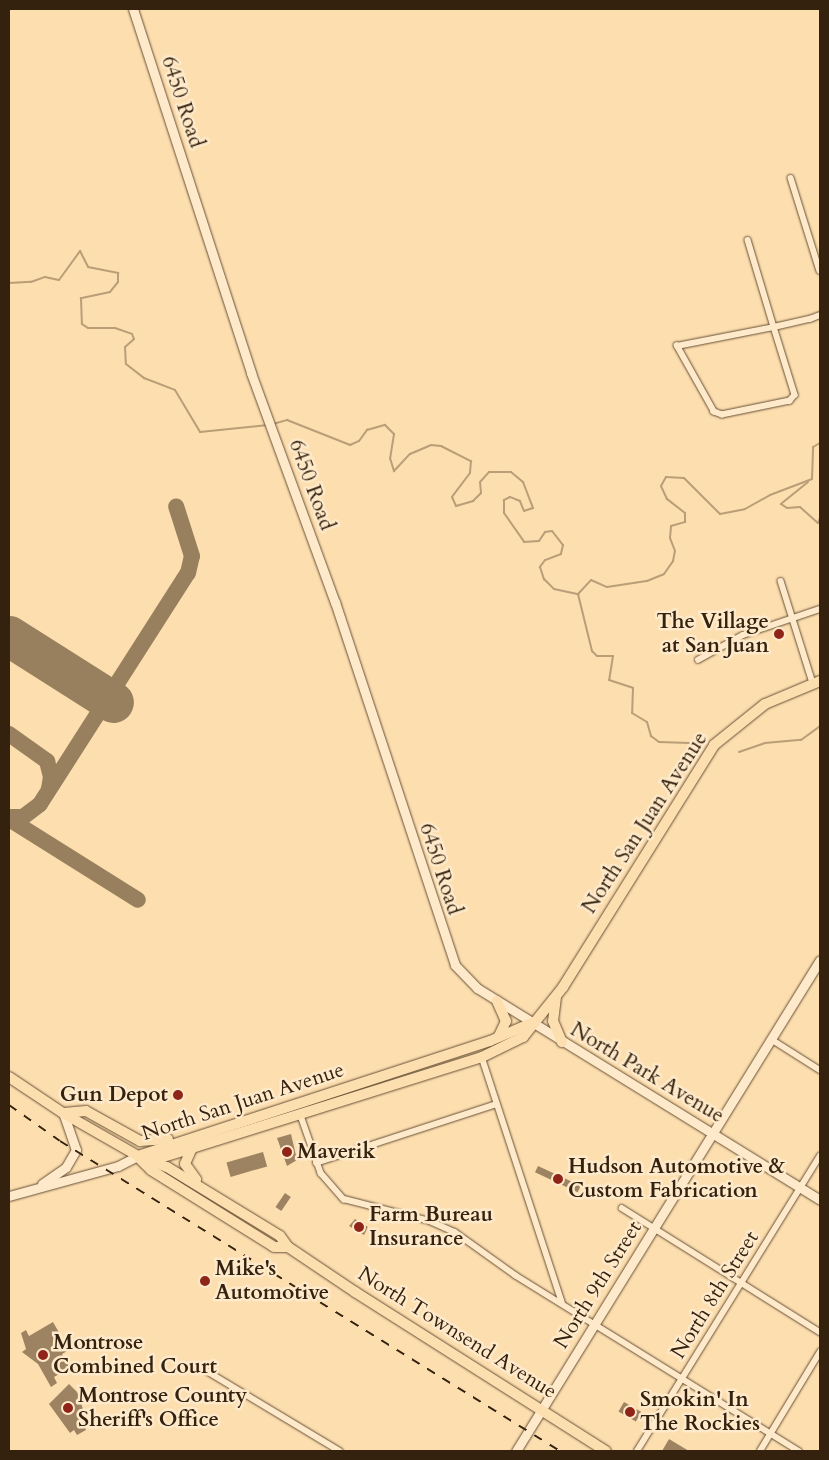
<!DOCTYPE html>
<style>
body{margin:0}
#map{position:relative;width:829px;height:1460px;overflow:hidden;background:#fddeaf;font-family:Cardo,serif}
div>[style]{position:absolute}
.stream>*{height:2px;margin:-1px;padding:0 1px;transform-origin:1px;border-radius:1px;background:#b99e78}
.taxiway>*{height:16px;margin:-8px;padding:0 8px;transform-origin:8px;border-radius:8px;background:#98805e}
.runway>*{height:41px;margin:-20.5px;padding:0 20.5px;transform-origin:20.5px;border-radius:20.5px;background:#98805e}
.building>*{inset:0;background:#9d8362;transform-origin:0 0}
.roads{filter:drop-shadow(0 0 1px #665036) drop-shadow(0 0 1px #665036)}
.street>*{height:5.5px;margin:-2.75px;padding:0 2.75px;transform-origin:2.75px;border-radius:2.75px;background:#feeacb}
.secondary>*{height:9px;margin:-4.5px;padding:0 4.5px;transform-origin:4.5px;border-radius:4.5px;background:#feeacb}
.highway>*{height:10px;margin:-5px;padding:0 5px;transform-origin:5px;border-radius:5px;background:#fddeaf}
.rail>*{height:2px;margin-top:-1px;transform-origin:0;background:repeating-linear-gradient(90deg,#34210e 0 9px,transparent 0 18px)}
.dots>*{width:14px;height:14px;translate:-50% -50%;box-sizing:border-box;border:2px solid #feeacb;border-radius:50%}
span{translate:-50% -50%;white-space:nowrap;text-align:center;line-height:1.15;-webkit-text-stroke:5px #feeacb;paint-order:stroke}
.street-label{font-size:21px;color:#34210e}
.poi-label{font-size:21px;color:#34210e;font-weight:700}
.right{translate:-100% -50%;text-align:right}
.left{translate:0 -50%;text-align:left}
.frame{position:absolute;inset:0;border:10px solid #34210e;pointer-events:none}
</style>
<div id="map">
<div class="stream">
<i style="left:9px;top:283px;width:22px;rotate:-3deg"></i>
<i style="left:31px;top:282px;width:15px;rotate:-20deg"></i>
<i style="left:45px;top:277px;width:14px;rotate:12deg"></i>
<i style="left:59px;top:280px;width:36px;rotate:-54deg"></i>
<i style="left:80px;top:251px;width:18px;rotate:63deg"></i>
<i style="left:88px;top:267px;width:31px;rotate:11deg"></i>
<i style="left:118px;top:273px;width:9px;rotate:90deg"></i>
<i style="left:118px;top:282px;width:13px;rotate:129deg"></i>
<i style="left:110px;top:292px;width:30px;rotate:168deg"></i>
<i style="left:81px;top:298px;width:26px;rotate:88deg"></i>
<i style="left:82px;top:324px;width:7px;rotate:34deg"></i>
<i style="left:88px;top:328px;width:27px"></i>
<i style="left:115px;top:328px;width:18px;rotate:19deg"></i>
<i style="left:132px;top:334px;width:5px;rotate:68deg"></i>
<i style="left:134px;top:339px;width:12px;rotate:138deg"></i>
<i style="left:125px;top:347px;width:17px;rotate:87deg"></i>
<i style="left:126px;top:364px;width:23px;rotate:38deg"></i>
<i style="left:144px;top:378px;width:33px;rotate:21deg"></i>
<i style="left:175px;top:390px;width:49px;rotate:59.2deg"></i>
<i style="left:200px;top:432px;width:68px;rotate:-5.9deg"></i>
<i style="left:273px;top:424px;width:15px;rotate:-16deg"></i>
<i style="left:287px;top:420px;width:68px;rotate:21.6deg"></i>
<i style="left:350px;top:445px;width:10px;rotate:-24deg"></i>
<i style="left:359px;top:441px;width:14px;rotate:-54deg"></i>
<i style="left:367px;top:430px;width:19px;rotate:-16deg"></i>
<i style="left:385px;top:425px;width:13px;rotate:45deg"></i>
<i style="left:394px;top:434px;width:24px;rotate:99deg"></i>
<i style="left:390px;top:458px;width:14px;rotate:73deg"></i>
<i style="left:394px;top:471px;width:23px;rotate:-47deg"></i>
<i style="left:410px;top:454px;width:23px;rotate:-23deg"></i>
<i style="left:431px;top:445px;width:10px;rotate:6deg"></i>
<i style="left:441px;top:446px;width:34px;rotate:27deg"></i>
<i style="left:471px;top:461px;width:12px;rotate:95deg"></i>
<i style="left:470px;top:473px;width:30px;rotate:127deg"></i>
<i style="left:452px;top:497px;width:10px;rotate:66deg"></i>
<i style="left:456px;top:506px;width:18px;rotate:-16deg"></i>
<i style="left:473px;top:501px;width:11px;rotate:-45deg"></i>
<i style="left:481px;top:493px;width:11px;rotate:-95deg"></i>
<i style="left:480px;top:482px;width:13px;rotate:-48deg"></i>
<i style="left:489px;top:472px;width:22px"></i>
<i style="left:511px;top:472px;width:16px;rotate:40deg"></i>
<i style="left:523px;top:482px;width:28px;rotate:69deg"></i>
<i style="left:533px;top:508px;width:9px;rotate:162deg"></i>
<i style="left:524px;top:511px;width:11px;rotate:-112deg"></i>
<i style="left:520px;top:501px;width:11px;rotate:-158deg"></i>
<i style="left:510px;top:497px;width:7px;rotate:153deg"></i>
<i style="left:504px;top:500px;width:13px;rotate:90deg"></i>
<i style="left:504px;top:513px;width:35px;rotate:55deg"></i>
<i style="left:524px;top:542px;width:15px;rotate:-4deg"></i>
<i style="left:539px;top:541px;width:11px;rotate:-56deg"></i>
<i style="left:545px;top:532px;width:7px;rotate:-8deg"></i>
<i style="left:552px;top:531px;width:18px;rotate:52deg"></i>
<i style="left:563px;top:545px;width:9px;rotate:103deg"></i>
<i style="left:561px;top:554px;width:17px;rotate:159deg"></i>
<i style="left:545px;top:560px;width:9px;rotate:126deg"></i>
<i style="left:540px;top:567px;width:13px;rotate:72deg"></i>
<i style="left:544px;top:579px;width:14px;rotate:45deg"></i>
<i style="left:554px;top:589px;width:25px;rotate:12deg"></i>
<i style="left:578px;top:594px;width:59px;rotate:76.2deg"></i>
<i style="left:592px;top:651px;width:7px;rotate:45deg"></i>
<i style="left:597px;top:656px;width:16px"></i>
<i style="left:613px;top:656px;width:24px;rotate:99deg"></i>
<i style="left:609px;top:680px;width:25px;rotate:18deg"></i>
<i style="left:633px;top:688px;width:25px;rotate:92deg"></i>
<i style="left:632px;top:713px;width:17px;rotate:31deg"></i>
<i style="left:647px;top:722px;width:15px;rotate:74deg"></i>
<i style="left:651px;top:736px;width:10px;rotate:37deg"></i>
<i style="left:659px;top:742px;width:30px;rotate:2deg"></i>
<i style="left:812px;top:479px;width:32px;rotate:-88deg"></i>
<i style="left:813px;top:447px;width:8px;rotate:-30deg"></i>
<i style="left:808px;top:482px;width:35px;rotate:141deg"></i>
<i style="left:781px;top:504px;width:7px;rotate:34deg"></i>
<i style="left:787px;top:508px;width:13px;rotate:-4deg"></i>
<i style="left:800px;top:507px;width:24px;rotate:42deg"></i>
<i style="left:818px;top:523px;width:5px;rotate:-68deg"></i>
<i style="left:578px;top:594px;width:19px;rotate:-47deg"></i>
<i style="left:591px;top:580px;width:17px;rotate:24deg"></i>
<i style="left:607px;top:587px;width:40px;rotate:-8.5deg"></i>
<i style="left:647px;top:581px;width:18px;rotate:-22deg"></i>
<i style="left:664px;top:574px;width:16px;rotate:-55deg"></i>
<i style="left:673px;top:561px;width:10px;rotate:-79deg"></i>
<i style="left:675px;top:551px;width:14px;rotate:-111deg"></i>
<i style="left:670px;top:538px;width:12px;rotate:-85deg"></i>
<i style="left:671px;top:526px;width:15px;rotate:-16deg"></i>
<i style="left:685px;top:522px;width:9px;rotate:-90deg"></i>
<i style="left:685px;top:513px;width:23px;rotate:-142deg"></i>
<i style="left:667px;top:499px;width:14px;rotate:-115deg"></i>
<i style="left:661px;top:486px;width:10px;rotate:-61deg"></i>
<i style="left:666px;top:477px;width:18px;rotate:3deg"></i>
<i style="left:684px;top:478px;width:51px;rotate:45deg"></i>
<i style="left:720px;top:514px;width:25px;rotate:-11deg"></i>
<i style="left:745px;top:509px;width:29px;rotate:-29deg"></i>
<i style="left:770px;top:495px;width:45px;rotate:-20.9deg"></i>
<i style="left:739px;top:752px;width:28px;rotate:-19deg"></i>
<i style="left:765px;top:743px;width:36px;rotate:-5deg"></i>
<i style="left:801px;top:740px;width:24px;rotate:-36deg"></i>
</div>
<div class="taxiway">
<i style="left:9px;top:734px;width:47px;rotate:35.4deg"></i>
<i style="left:47px;top:761px;width:16px;rotate:76deg"></i>
<i style="left:51px;top:777px;width:11px;rotate:100deg"></i>
<i style="left:9px;top:817px;width:14px"></i>
<i style="left:23px;top:817px;width:21px;rotate:-37deg"></i>
<i style="left:40px;top:804px;width:274px;rotate:-57.4deg"></i>
<i style="left:188px;top:573px;width:17px;rotate:-77deg"></i>
<i style="left:192px;top:556px;width:52px;rotate:-107.7deg"></i>
<i style="left:9px;top:819px;width:152px;rotate:32.1deg"></i>
</div>
<div class="runway">
<i style="left:9px;top:636px;width:123px;rotate:32.4deg"></i>
</div>
<div class="building">
<i style="clip-path:polygon(291px 1134px,297px 1160px,287px 1166px,277px 1138px)"></i>
<i style="left:263px;top:1152px;width:15px;height:38px;rotate:74deg"></i>
<i style="left:538px;top:1166px;width:47px;height:7px;rotate:25deg"></i>
<i style="left:285px;top:1193px;width:7px;height:17px;rotate:34deg"></i>
<i style="clip-path:polygon(355px 1219px,368px 1227px,364px 1235px,349px 1226px)"></i>
<i style="clip-path:polygon(53px 1322px,69px 1350px,62px 1354px,70px 1368px,54px 1377px,57px 1383px,51px 1387px,38px 1364px,22px 1352px,26px 1349px,21px 1333px,26px 1330px,29px 1336px)"></i>
<i style="clip-path:polygon(69px 1384px,77px 1392px,88px 1423px,84px 1425px,86px 1430px,77px 1435px,74px 1430px,70px 1433px,49px 1404px)"></i>
<i style="left:624px;top:1402px;width:20px;height:11px;rotate:30deg"></i>
<i style="clip-path:polygon(669px 1439px,689px 1451px,662px 1451px)"></i>
</div>
<div class="roads">
<div class="street">
<i style="left:791px;top:178px;width:97px;rotate:72.7deg"></i>
<i style="left:748px;top:240px;width:91px;rotate:73.4deg"></i>
<i style="left:774px;top:327px;width:71px;rotate:72.8deg"></i>
<i style="left:795px;top:395px;width:8px;rotate:130deg"></i>
<i style="left:790px;top:401px;width:69px;rotate:168.4deg"></i>
<i style="left:722px;top:415px;width:9px;rotate:-159deg"></i>
<i style="left:714px;top:412px;width:76px;rotate:-119.3deg"></i>
<i style="left:677px;top:346px;width:99px;rotate:-11.1deg"></i>
<i style="left:774px;top:327px;width:37px;rotate:-13deg"></i>
<i style="left:810px;top:319px;width:11px;rotate:-22deg"></i>
<i style="left:781px;top:581px;width:107px;rotate:72.6deg"></i>
<i style="left:698px;top:660px;width:51px;rotate:-29.1deg"></i>
<i style="left:743px;top:635px;width:81px;rotate:-18.7deg"></i>
<i style="left:771px;top:1039px;width:58px;rotate:32.3deg"></i>
<i style="left:482px;top:1057px;width:258px;rotate:71.9deg"></i>
<i style="left:300px;top:1113px;width:64px;rotate:70.7deg"></i>
<i style="left:321px;top:1173px;width:35px;rotate:49deg"></i>
<i style="left:344px;top:1199px;width:89px;rotate:14.3deg"></i>
<i style="left:430px;top:1221px;width:27px;rotate:24deg"></i>
<i style="left:455px;top:1232px;width:74px;rotate:35.6deg"></i>
<i style="left:515px;top:1275px;width:334px;rotate:31.8deg"></i>
<i style="left:316px;top:1163px;width:190px;rotate:-18.1deg"></i>
<i style="left:622px;top:1208px;width:234px;rotate:32.1deg"></i>
<i style="left:200px;top:1367px;width:163px;rotate:31deg"></i>
<i style="left:637px;top:1451px;width:347px;rotate:-58.2deg"></i>
<i style="left:760px;top:1451px;width:116px;rotate:-58.8deg"></i>
</div>
<div class="secondary">
<i style="left:133px;top:9px;width:383px;rotate:72deg"></i>
<i style="left:251px;top:373px;width:244px;rotate:69.9deg"></i>
<i style="left:335px;top:602px;width:382px;rotate:71.7deg"></i>
<i style="left:455px;top:965px;width:32px;rotate:46deg"></i>
<i style="left:477px;top:988px;width:403px;rotate:31.7deg"></i>
<i style="left:42px;top:1184px;width:29px;rotate:-35deg"></i>
<i style="left:66px;top:1167px;width:20px;rotate:-60deg"></i>
<i style="left:76px;top:1150px;width:39px;rotate:-109deg"></i>
<i style="left:9px;top:1196px;width:113px;rotate:-15.4deg"></i>
<i style="left:118px;top:1166px;width:22px;rotate:-27deg"></i>
<i style="left:516px;top:1451px;width:577px;rotate:-58.24deg"></i>
</div>
<div class="highway">
<i style="left:556px;top:997px;width:24px;rotate:97deg"></i>
<i style="left:553px;top:1021px;width:23px;rotate:67deg"></i>
<i style="left:497px;top:1001px;width:22px;rotate:66deg"></i>
<i style="left:506px;top:1021px;width:17px;rotate:115deg"></i>
<i style="left:9px;top:1077px;width:65px;rotate:33.7deg"></i>
<i style="left:63px;top:1113px;width:86px;rotate:29.8deg"></i>
<i style="left:138px;top:1156px;width:31px;rotate:21deg"></i>
<i style="left:167px;top:1167px;width:132px;rotate:31.4deg"></i>
<i style="left:280px;top:1236px;width:14px;rotate:54deg"></i>
<i style="left:288px;top:1247px;width:81px;rotate:33.9deg"></i>
<i style="left:355px;top:1292px;width:297px;rotate:32.4deg"></i>
<i style="left:64px;top:1113px;width:22px;rotate:-5deg"></i>
<i style="left:86px;top:1111px;width:62px;rotate:29.1deg"></i>
<i style="left:140px;top:1141px;width:28px;rotate:-4deg"></i>
<i style="left:192px;top:1148px;width:17px;rotate:114deg"></i>
<i style="left:185px;top:1164px;width:19px;rotate:54deg"></i>
<i style="left:141px;top:1155px;width:367px;rotate:-18.1deg"></i>
<i style="left:490px;top:1041px;width:48px;rotate:-23.4deg"></i>
<i style="left:138px;top:1156px;width:22px;rotate:5deg"></i>
<i style="left:160px;top:1158px;width:34px;rotate:-17deg"></i>
<i style="left:192px;top:1148px;width:304px;rotate:-17.4deg"></i>
<i style="left:482px;top:1057px;width:46px;rotate:-26deg"></i>
<i style="left:523px;top:1037px;width:64px;rotate:-51.3deg"></i>
<i style="left:563px;top:987px;width:285px;rotate:-58deg"></i>
<i style="left:714px;top:745px;width:65px;rotate:-38.8deg"></i>
<i style="left:765px;top:704px;width:60px;rotate:-22.7deg"></i>
<i style="left:140px;top:1159px;width:16px;rotate:45deg"></i>
<i style="left:151px;top:1170px;width:145px;rotate:32deg"></i>
<i style="left:274px;top:1247px;width:14px"></i>
</div>
</div>
<div class="rail">
<i style="left:9px;top:1105px;width:62px;rotate:35.2deg"></i>
<i style="left:60px;top:1141px;width:588px;rotate:31.8deg"></i>
</div>
<div class="dots">
<i style="left:779px;top:634px;background:#8f2418"></i>
<i style="left:178px;top:1095px;background:#8f2418"></i>
<i style="left:287px;top:1152px;background:#8f2418"></i>
<i style="left:558px;top:1179px;background:#8f2418"></i>
<i style="left:359px;top:1227px;background:#8f2418"></i>
<i style="left:205px;top:1281px;background:#8f2418"></i>
<i style="left:43px;top:1355px;background:#8f2418"></i>
<i style="left:68px;top:1408px;background:#8f2418"></i>
<i style="left:630px;top:1412px;background:#8f2418"></i>
</div>
<div class="street-label">
<span style="left:182px;top:102px;rotate:72deg">6450 Road</span>
<span style="left:311px;top:485px;rotate:70deg">6450 Road</span>
<span style="left:645px;top:823px;rotate:-57deg">North San Juan Avenue</span>
<span style="left:440px;top:869px;rotate:72deg">6450 Road</span>
<span style="left:647px;top:1073px;rotate:31deg">North Park Avenue</span>
<span style="left:243px;top:1102px;rotate:-18deg">North San Juan Avenue</span>
<span style="left:598px;top:1285px;rotate:-58deg">North 9th Street</span>
<span style="left:715px;top:1295px;rotate:-58deg">North 8th Street</span>
<span style="left:457px;top:1333px;rotate:32deg">North Townsend Avenue</span>
</div>
<div class="poi-label">
<span class="right" style="left:769px;top:634px">The Village<br>at San Juan</span>
<span class="right" style="left:168px;top:1095px">Gun Depot</span>
<span class="left" style="left:297px;top:1152px">Maverik</span>
<span class="left" style="left:568px;top:1179px">Hudson Automotive &amp;<br>Custom Fabrication</span>
<span class="left" style="left:369px;top:1227px">Farm Bureau<br>Insurance</span>
<span class="left" style="left:215px;top:1281px">Mike's<br>Automotive</span>
<span class="left" style="left:53px;top:1355px">Montrose<br>Combined Court</span>
<span class="left" style="left:78px;top:1408px">Montrose County<br>Sheriff's Office</span>
<span class="left" style="left:640px;top:1412px">Smokin' In<br>The Rockies</span>
</div>
<div class="frame"></div>
</div>
